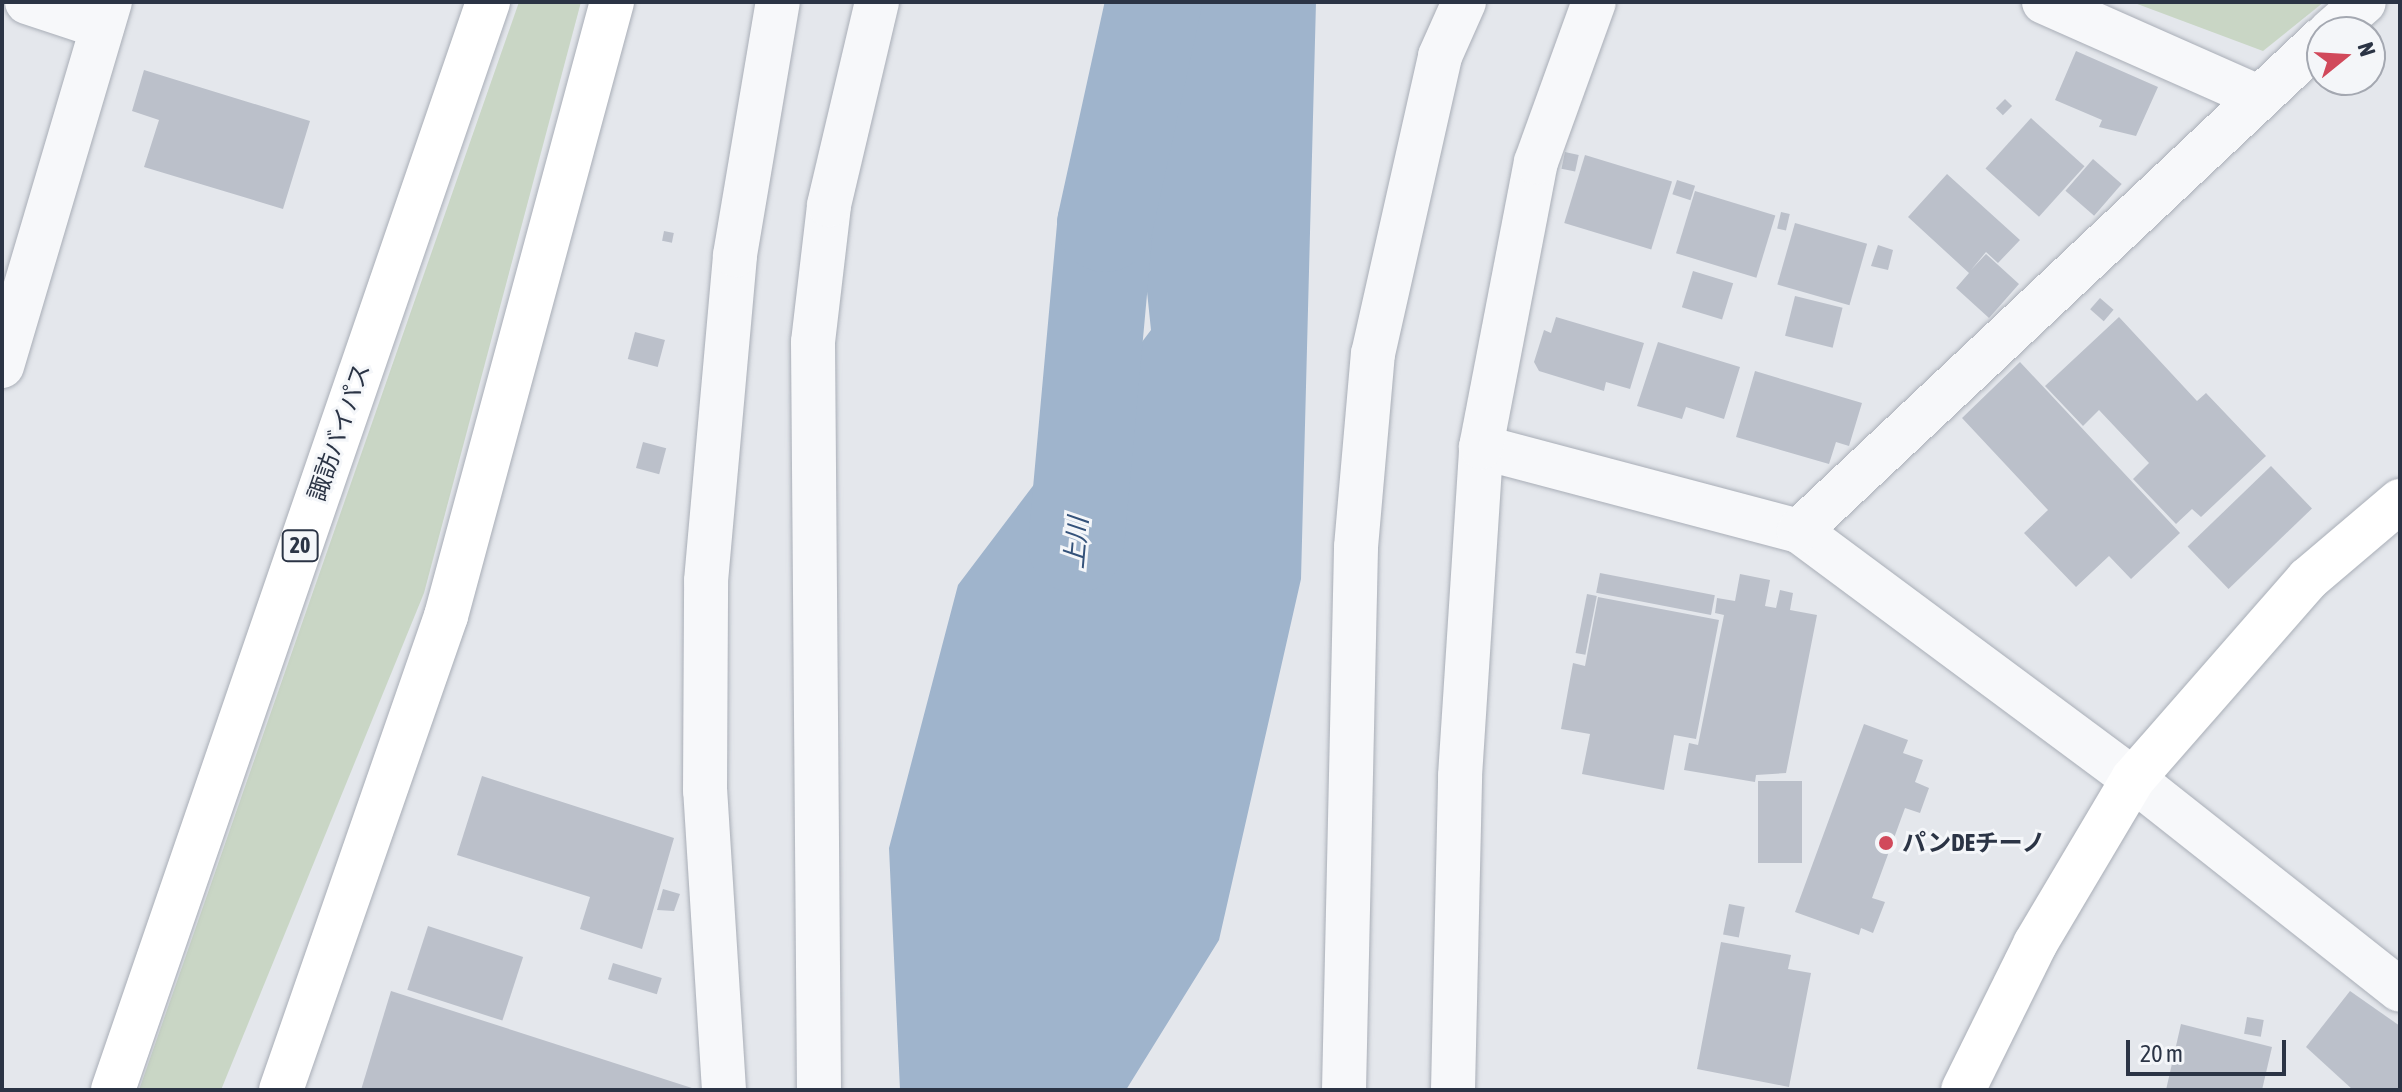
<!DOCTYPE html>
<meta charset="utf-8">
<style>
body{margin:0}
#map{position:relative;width:2402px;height:1092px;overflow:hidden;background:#e4e7ec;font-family:"Asap Condensed","Noto Sans JP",sans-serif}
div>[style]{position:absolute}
.green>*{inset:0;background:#c9d6c5}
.water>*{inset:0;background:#9fb4cc}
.river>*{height:96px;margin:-48px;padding:0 48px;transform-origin:48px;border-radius:48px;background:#9fb4cc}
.building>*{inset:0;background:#bbc0ca;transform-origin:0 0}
.roads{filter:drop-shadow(0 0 2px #a9aeb7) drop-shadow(0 0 2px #a9aeb7)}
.street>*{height:44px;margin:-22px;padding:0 22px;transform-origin:22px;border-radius:22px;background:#f7f8fa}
.secondary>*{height:44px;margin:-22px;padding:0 22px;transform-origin:22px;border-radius:22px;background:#fff}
.highway>*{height:44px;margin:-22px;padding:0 22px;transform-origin:22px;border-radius:22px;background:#fff}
.dots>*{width:22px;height:22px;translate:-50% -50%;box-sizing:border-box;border:4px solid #f4f6f9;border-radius:50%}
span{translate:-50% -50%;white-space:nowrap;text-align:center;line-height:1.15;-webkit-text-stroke:6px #f4f6f9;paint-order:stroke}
.shield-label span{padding:2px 6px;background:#f4f6f9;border:2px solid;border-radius:6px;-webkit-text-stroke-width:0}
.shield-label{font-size:22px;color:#2b3445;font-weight:700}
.street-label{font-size:24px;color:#2b3445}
.poi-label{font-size:24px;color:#2b3445;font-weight:700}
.left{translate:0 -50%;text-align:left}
.water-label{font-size:26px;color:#34527a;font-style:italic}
.frame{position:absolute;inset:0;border:4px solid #2b3445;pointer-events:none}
.north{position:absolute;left:2306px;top:16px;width:80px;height:80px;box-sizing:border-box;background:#f4f6f9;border:2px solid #a4a8b1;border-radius:50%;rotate:72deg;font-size:22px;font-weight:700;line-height:32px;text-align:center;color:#2b3445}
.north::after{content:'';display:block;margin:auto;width:28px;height:36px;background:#d1495b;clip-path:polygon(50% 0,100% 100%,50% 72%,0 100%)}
.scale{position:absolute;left:2126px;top:1040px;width:160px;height:36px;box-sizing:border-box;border:4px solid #2b3445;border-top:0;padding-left:10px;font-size:24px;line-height:28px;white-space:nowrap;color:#2b3445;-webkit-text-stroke:6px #f4f6f9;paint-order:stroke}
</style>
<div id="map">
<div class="green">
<i style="clip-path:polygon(519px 2px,581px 2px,424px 593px,221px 1090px,139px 1090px)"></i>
<i style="clip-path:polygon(2132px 2px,2324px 2px,2263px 51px)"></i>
</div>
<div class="water">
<i style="clip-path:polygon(1117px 2px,1316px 2px,1301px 579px,1219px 940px,1126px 1090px,900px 1090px,889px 848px,958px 585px,1151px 330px)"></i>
</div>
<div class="river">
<i style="left:1076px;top:545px;width:322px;rotate:-84.8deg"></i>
<i style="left:1105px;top:224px;width:227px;rotate:-77.6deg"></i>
</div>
<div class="building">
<i style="clip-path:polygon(2076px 51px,2158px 87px,2136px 136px,2099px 127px,2102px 120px,2055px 100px)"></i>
<i style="clip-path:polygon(144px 70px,310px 121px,283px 209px,144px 167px,159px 120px,132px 111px)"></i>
<i style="left:2005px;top:99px;width:10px;height:13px;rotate:45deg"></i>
<i style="left:2031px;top:118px;width:72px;height:68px;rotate:42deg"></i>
<i style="left:1565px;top:152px;width:14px;height:17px;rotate:12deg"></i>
<i style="left:1585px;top:155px;width:91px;height:71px;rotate:17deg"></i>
<i style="left:2093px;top:159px;width:38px;height:42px;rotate:41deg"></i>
<i style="clip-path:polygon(1947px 174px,2020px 240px,1998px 263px,1986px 252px,1971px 270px,1986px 254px,2019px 284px,1989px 318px,1956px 288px,1969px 273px,1908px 217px)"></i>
<i style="left:1677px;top:180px;width:19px;height:15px;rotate:18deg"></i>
<i style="left:1695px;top:191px;width:84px;height:65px;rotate:17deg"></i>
<i style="left:1781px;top:212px;width:9px;height:17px;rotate:13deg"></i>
<i style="left:1795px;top:223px;width:75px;height:64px;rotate:16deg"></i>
<i style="left:664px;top:231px;width:10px;height:10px;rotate:11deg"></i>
<i style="clip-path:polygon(1878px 245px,1893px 250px,1888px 270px,1871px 266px)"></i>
<i style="left:1693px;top:271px;width:42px;height:38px;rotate:17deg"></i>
<i style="left:1795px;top:296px;width:49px;height:41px;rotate:14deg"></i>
<i style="left:2100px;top:298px;width:18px;height:15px;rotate:41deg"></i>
<i style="clip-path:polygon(1556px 317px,1644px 343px,1630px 389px,1606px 382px,1604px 391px,1539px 371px,1534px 362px,1544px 330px,1551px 333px)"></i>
<i style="clip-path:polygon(2119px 317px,2197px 401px,2206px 393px,2266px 456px,2201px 517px,2192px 509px,2176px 524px,2133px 479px,2149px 463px,2099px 410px,2083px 426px,2045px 386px)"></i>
<i style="left:635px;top:332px;width:31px;height:28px;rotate:15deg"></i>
<i style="clip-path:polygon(1658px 342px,1740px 367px,1724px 419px,1686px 407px,1682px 419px,1637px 406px)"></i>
<i style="clip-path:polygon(2020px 362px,2180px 533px,2131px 579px,2109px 556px,2076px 587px,2024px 533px,2048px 510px,1962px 418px)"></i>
<i style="clip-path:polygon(1755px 371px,1862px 403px,1849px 446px,1836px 442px,1829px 464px,1736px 437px)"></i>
<i style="left:643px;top:442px;width:24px;height:27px;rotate:15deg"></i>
<i style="left:2271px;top:466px;width:59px;height:116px;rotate:46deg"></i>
<i style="left:1600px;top:573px;width:117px;height:20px;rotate:11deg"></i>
<i style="clip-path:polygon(1740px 574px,1770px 580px,1765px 606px,1776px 608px,1780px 590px,1793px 593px,1790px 610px,1817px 615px,1786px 773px,1756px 775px,1755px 782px,1684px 770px,1689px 743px,1698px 745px,1724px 615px,1715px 613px,1717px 598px,1735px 601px)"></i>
<i style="left:1587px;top:594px;width:10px;height:60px;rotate:11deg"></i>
<i style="clip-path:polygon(1598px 597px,1719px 620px,1696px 739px,1674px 735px,1664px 790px,1582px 774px,1590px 734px,1561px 729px,1573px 663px,1585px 666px)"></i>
<i style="clip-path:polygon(1864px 724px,1908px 740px,1903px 753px,1923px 760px,1915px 782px,1929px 788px,1920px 813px,1905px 808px,1872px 898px,1885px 902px,1873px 933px,1861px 928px,1859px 935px,1795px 912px)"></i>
<i style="clip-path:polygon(482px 776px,674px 838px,642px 949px,580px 929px,590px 897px,457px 855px)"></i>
<i style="left:1758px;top:781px;width:44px;height:82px"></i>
<i style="clip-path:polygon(663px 889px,680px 894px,674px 911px,657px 910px)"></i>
<i style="left:1729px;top:904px;width:16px;height:31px;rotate:11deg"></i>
<i style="left:428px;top:926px;width:100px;height:67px;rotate:18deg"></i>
<i style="clip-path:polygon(1721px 942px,1791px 955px,1788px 969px,1811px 973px,1789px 1087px,1697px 1069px)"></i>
<i style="left:613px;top:963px;width:51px;height:17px;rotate:17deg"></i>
<i style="clip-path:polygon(391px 991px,695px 1089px,695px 1090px,361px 1090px)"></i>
<i style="clip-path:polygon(2350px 991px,2400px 1026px,2400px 1090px,2353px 1090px,2306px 1047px)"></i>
<i style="left:2247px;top:1017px;width:17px;height:17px;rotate:10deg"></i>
<i style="clip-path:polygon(2181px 1024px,2272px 1047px,2262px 1090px,2166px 1090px)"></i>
</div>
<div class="roads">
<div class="street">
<i style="left:27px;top:2px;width:79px;rotate:18.4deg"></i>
<i style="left:2044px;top:2px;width:232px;rotate:23.9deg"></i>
<i style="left:2330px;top:32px;width:45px;rotate:-41.4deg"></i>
<i style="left:2px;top:366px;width:380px;rotate:-73.5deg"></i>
<i style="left:1481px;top:447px;width:329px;rotate:14.8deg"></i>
<i style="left:1799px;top:531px;width:416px;rotate:36.6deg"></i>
<i style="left:2133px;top:779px;width:340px;rotate:38.3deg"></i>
<i style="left:1799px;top:531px;width:718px;rotate:-43.25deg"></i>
<i style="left:724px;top:1090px;width:300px;rotate:-93.6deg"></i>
<i style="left:705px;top:791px;width:210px;rotate:-89.7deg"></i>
<i style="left:706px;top:581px;width:327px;rotate:-84.9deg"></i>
<i style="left:735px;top:255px;width:257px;rotate:-80.4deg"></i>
<i style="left:819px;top:1090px;width:748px;rotate:-90.46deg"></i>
<i style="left:813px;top:342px;width:138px;rotate:-83.3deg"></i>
<i style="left:829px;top:205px;width:209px;rotate:-76.7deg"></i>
<i style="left:1344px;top:1090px;width:543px;rotate:-88.73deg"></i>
<i style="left:1356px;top:547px;width:194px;rotate:-85deg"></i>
<i style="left:1373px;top:354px;width:305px;rotate:-77.3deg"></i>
<i style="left:1440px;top:56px;width:59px;rotate:-66deg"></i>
<i style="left:1453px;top:1090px;width:314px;rotate:-88.7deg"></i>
<i style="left:1460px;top:776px;width:330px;rotate:-86.3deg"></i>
<i style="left:1481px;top:447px;width:290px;rotate:-79.1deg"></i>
<i style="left:1536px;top:162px;width:170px;rotate:-70.1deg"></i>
</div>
<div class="secondary">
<i style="left:1963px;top:1090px;width:163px;rotate:-63.7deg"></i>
<i style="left:2035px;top:944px;width:192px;rotate:-59.3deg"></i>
<i style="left:2133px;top:779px;width:266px;rotate:-48.8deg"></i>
<i style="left:2308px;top:579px;width:121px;rotate:-40.3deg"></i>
</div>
<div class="highway">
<i style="left:113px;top:1090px;width:1151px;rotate:-70.98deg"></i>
<i style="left:281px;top:1090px;width:502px;rotate:-70.81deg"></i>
<i style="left:446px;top:616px;width:636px;rotate:-74.87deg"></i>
</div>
</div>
<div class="dots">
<i style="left:1886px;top:843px;background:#d1495b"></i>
</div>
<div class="shield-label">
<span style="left:300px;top:546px">20</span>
</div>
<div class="street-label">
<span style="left:339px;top:432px;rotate:-71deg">諏訪バイパス</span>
</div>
<div class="poi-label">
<span class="left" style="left:1902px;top:843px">パンDEチーノ</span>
</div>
<div class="water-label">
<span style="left:1077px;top:543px;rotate:-85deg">上川</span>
</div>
<div class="frame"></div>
<div class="north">N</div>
<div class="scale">20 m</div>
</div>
